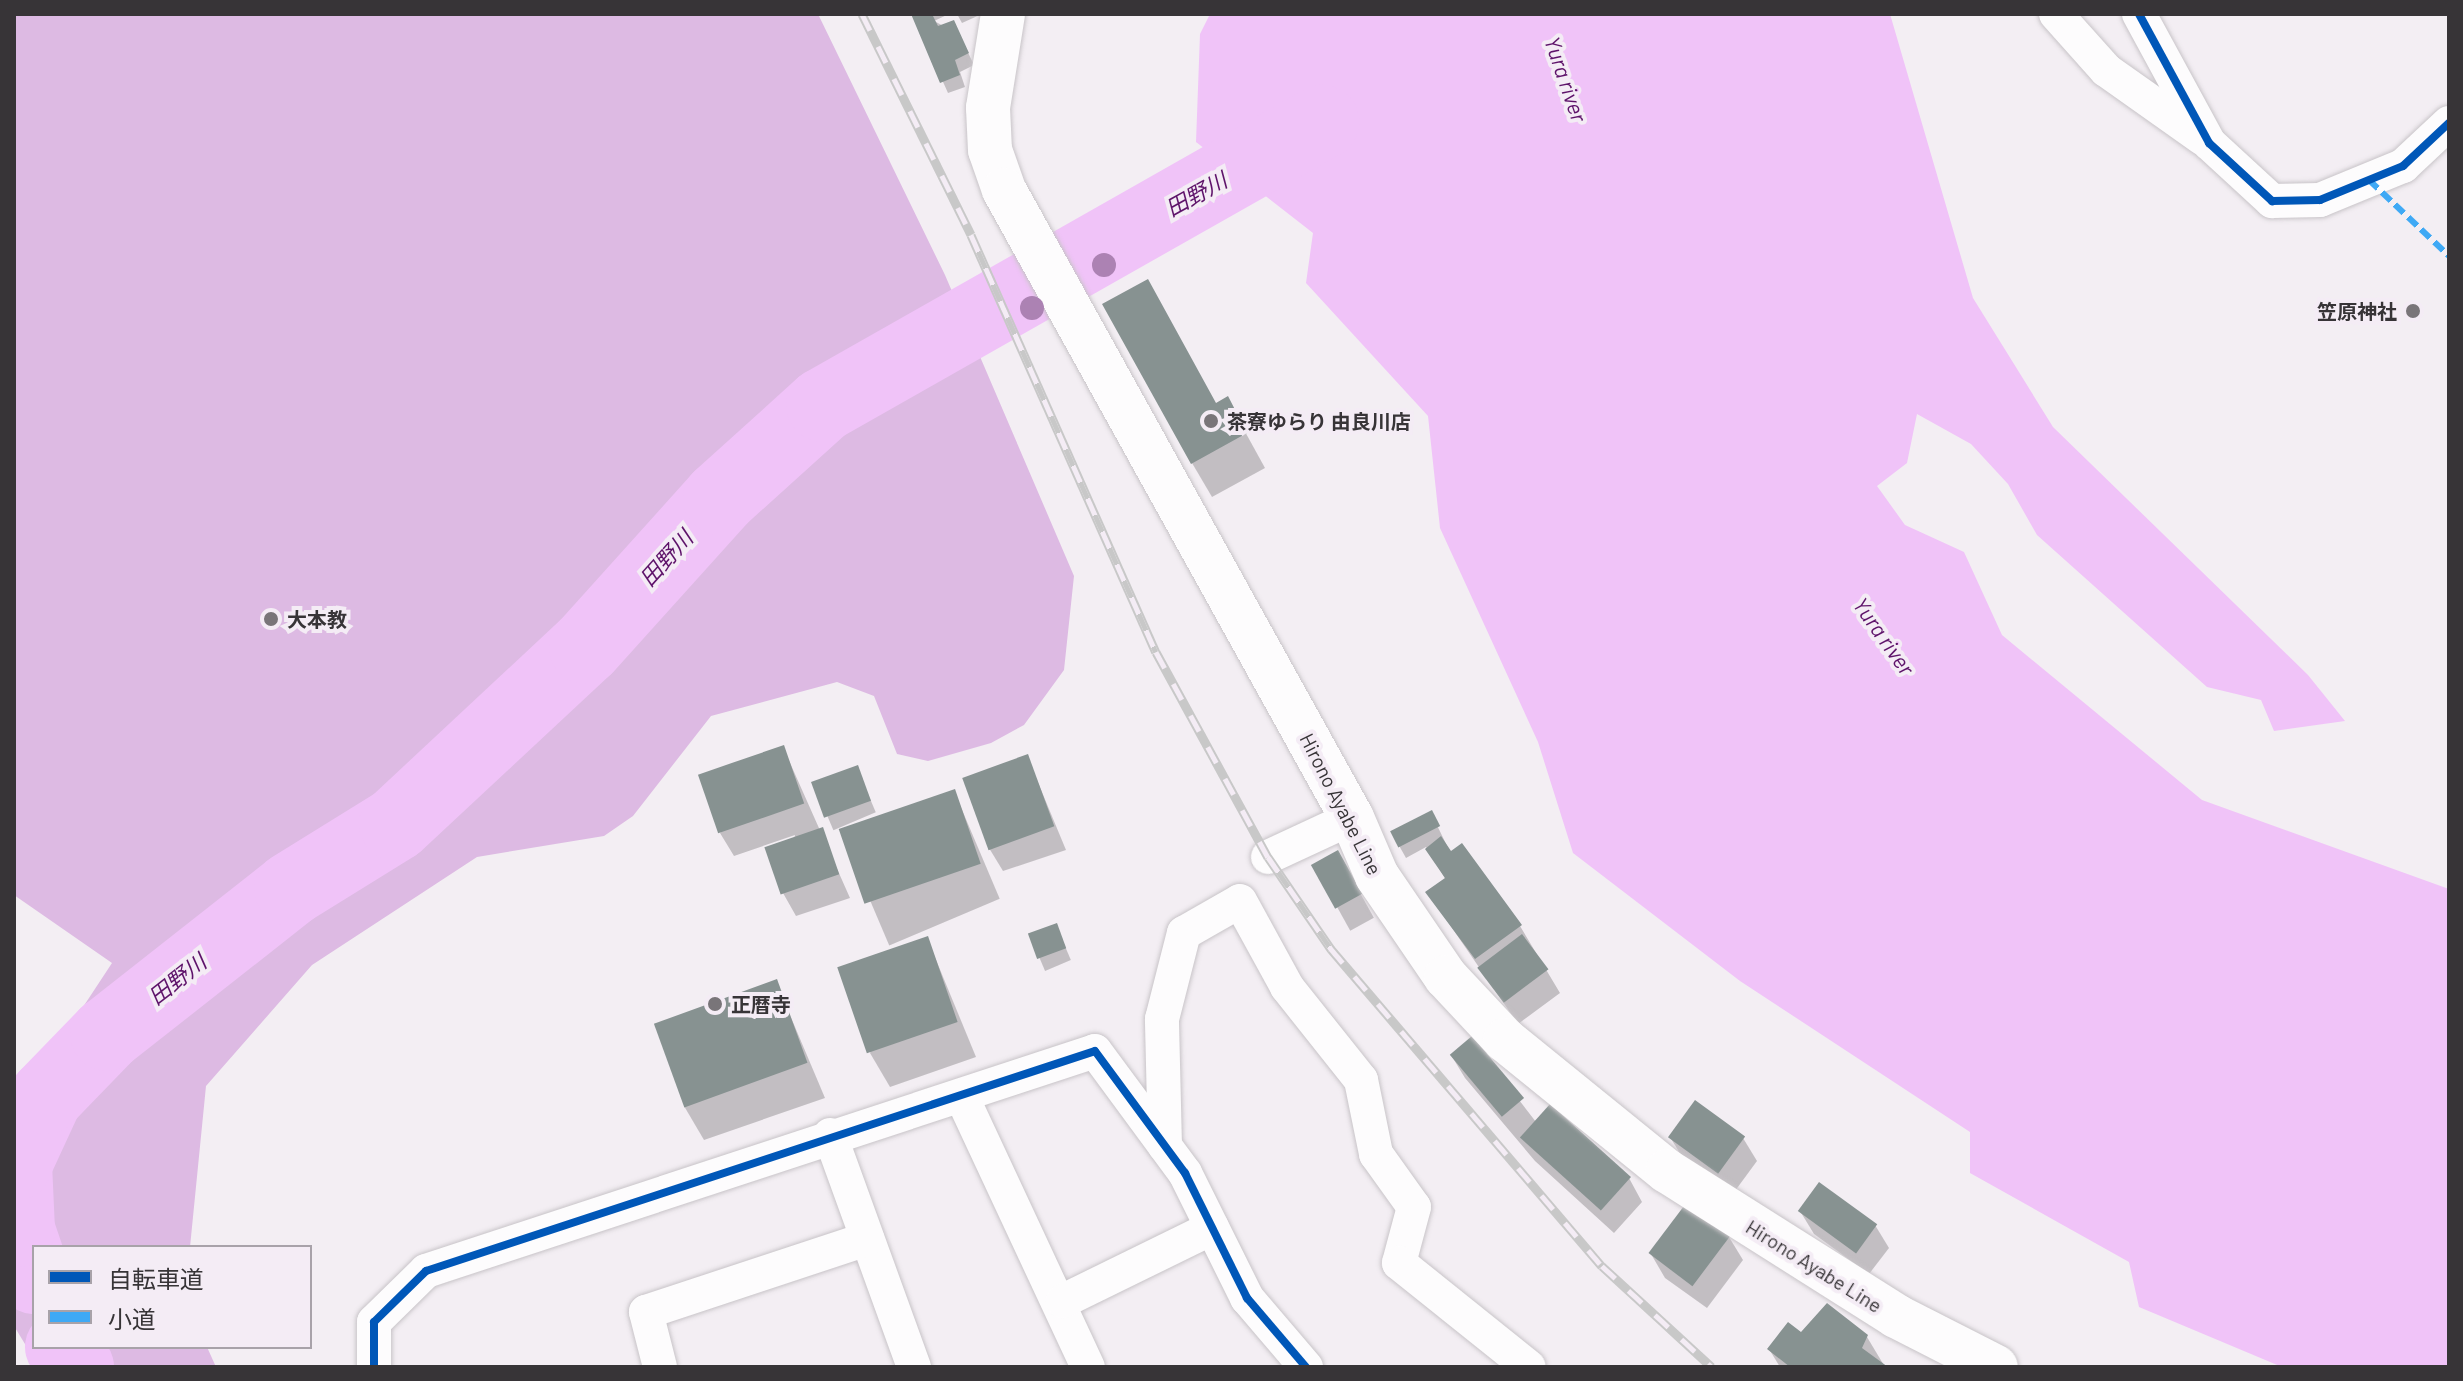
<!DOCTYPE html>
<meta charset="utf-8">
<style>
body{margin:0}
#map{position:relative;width:2463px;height:1381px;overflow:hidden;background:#f3eef3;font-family:Barlow,"Noto Sans JP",sans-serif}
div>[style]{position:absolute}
.forest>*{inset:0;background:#ddbae3}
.water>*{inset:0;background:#f0c3f8}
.shadow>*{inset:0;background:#0003;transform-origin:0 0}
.river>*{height:74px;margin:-37px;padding:0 37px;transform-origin:37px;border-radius:37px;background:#f0c3f8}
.building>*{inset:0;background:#879291;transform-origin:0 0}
.roads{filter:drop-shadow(0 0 2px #c8c4c8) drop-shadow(0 0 2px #c8c4c8)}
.minor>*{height:34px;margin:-17px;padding:0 17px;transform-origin:17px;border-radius:17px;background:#fdfcfd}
.secondary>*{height:44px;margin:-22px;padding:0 22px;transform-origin:22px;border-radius:22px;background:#fdfcfd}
.rail>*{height:9px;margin-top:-4.5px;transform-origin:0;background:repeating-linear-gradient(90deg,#f4ecf5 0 18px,#c8c8c8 0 36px);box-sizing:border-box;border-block:2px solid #c8c8c8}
.quiet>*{height:6px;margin-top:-3px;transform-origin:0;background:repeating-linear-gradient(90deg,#3fa9f5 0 12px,transparent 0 18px)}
.cycleway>*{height:8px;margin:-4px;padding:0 4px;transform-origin:4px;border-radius:4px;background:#0057b8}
.trees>*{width:24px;height:24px;margin:-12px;border-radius:50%;background:#ac82b3}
.dots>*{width:22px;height:22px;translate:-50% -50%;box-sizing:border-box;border:4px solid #f4ecf5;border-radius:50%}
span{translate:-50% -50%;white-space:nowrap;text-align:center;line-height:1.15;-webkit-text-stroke:8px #f4ecf5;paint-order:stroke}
.poi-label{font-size:20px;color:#373437;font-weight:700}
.right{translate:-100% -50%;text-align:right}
.left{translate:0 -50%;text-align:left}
.street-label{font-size:20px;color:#373437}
.water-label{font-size:22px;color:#5e136a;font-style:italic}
.frame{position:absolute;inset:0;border:16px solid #373437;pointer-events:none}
.legend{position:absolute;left:32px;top:1245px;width:280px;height:104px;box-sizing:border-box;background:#f4ecf5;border:2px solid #a8a2a9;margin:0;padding:10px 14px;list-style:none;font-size:24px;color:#373437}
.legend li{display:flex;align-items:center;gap:16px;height:40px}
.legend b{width:40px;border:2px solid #a8a2a9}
</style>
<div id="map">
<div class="forest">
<i style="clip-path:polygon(14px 14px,818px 14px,945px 275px,1074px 576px,1064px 670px,1024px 725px,991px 743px,928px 761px,897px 754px,874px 696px,837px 682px,711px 716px,633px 816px,604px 836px,477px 857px,312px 965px,206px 1086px,190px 1247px,34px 1247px,34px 1347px,207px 1347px,216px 1367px,39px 1367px,14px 1326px,14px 1112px,112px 963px,14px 895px)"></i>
</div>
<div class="water">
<i style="clip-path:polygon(1210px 14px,1890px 14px,1973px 298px,2053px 427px,2308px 675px,2345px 721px,2274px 731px,2261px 700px,2207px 687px,2037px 535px,2008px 484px,1971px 444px,1917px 414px,1907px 463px,1877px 486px,1905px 525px,1964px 552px,2002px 635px,2202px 800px,2449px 889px,2449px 1367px,2282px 1367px,2139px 1307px,2129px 1262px,1970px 1173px,1970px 1132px,1740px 981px,1573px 853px,1538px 742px,1440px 528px,1428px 416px,1306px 283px,1313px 233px,1196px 142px,1200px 34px)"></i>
</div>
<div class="shadow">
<i style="clip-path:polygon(949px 14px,934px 21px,959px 34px,974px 65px,960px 72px,965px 87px,948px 93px,913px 15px)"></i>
<i style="clip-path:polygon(957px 14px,982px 14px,962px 23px)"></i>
<i style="clip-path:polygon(1227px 399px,1265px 468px,1212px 497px,1192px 463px,1216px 406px)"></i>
<i style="clip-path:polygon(783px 747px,850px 898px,796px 916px,783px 893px,795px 835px,734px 856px,720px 833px)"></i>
<i style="clip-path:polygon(1027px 756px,1066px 850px,1003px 871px,989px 848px)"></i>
<i style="left:857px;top:768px;width:48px;height:46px;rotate:67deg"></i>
<i style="left:954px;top:791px;width:117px;height:120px;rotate:67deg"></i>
<i style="clip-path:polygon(1431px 813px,1451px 854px,1520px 926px,1560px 993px,1518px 1024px,1428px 893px,1446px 880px,1426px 847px,1406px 858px,1392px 833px)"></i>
<i style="left:1338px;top:853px;width:74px;height:27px;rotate:61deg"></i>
<i style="left:1056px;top:925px;width:38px;height:28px;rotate:67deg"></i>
<i style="clip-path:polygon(927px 938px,976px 1057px,890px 1087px,870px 1053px)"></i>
<i style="clip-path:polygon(776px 982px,825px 1098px,704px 1140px,684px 1106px)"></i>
<i style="clip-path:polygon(1471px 1038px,1536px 1122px,1629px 1178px,1642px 1202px,1614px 1233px,1535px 1161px,1465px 1078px,1451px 1055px)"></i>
<i style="clip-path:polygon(1670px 1137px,1743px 1138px,1757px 1161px,1732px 1195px,1684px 1160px)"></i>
<i style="clip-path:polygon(1800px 1211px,1875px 1225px,1889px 1248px,1869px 1274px,1814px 1234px)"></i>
<i style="clip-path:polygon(1729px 1237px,1743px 1260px,1707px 1308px,1665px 1278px,1651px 1254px)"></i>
<i style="clip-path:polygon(1802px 1335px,1867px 1337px,1885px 1367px,1780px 1367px,1769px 1349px)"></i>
</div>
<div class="river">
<i style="left:34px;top:1277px;width:50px;rotate:-108.8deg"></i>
<i style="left:18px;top:1230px;width:66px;rotate:-92.6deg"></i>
<i style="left:15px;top:1164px;width:74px;rotate:-65.2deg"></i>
<i style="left:46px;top:1097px;width:88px;rotate:-45.9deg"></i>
<i style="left:107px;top:1034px;width:234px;rotate:-38.2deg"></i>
<i style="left:291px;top:889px;width:123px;rotate:-31.8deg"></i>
<i style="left:396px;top:824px;width:260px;rotate:-43deg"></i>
<i style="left:586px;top:647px;width:200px;rotate:-48deg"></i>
<i style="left:720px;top:498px;width:139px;rotate:-42.1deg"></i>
<i style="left:823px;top:405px;width:574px;rotate:-29.56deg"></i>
<i style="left:62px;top:1347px;width:25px;rotate:53deg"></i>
</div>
<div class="building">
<i style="clip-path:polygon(911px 14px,932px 14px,938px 26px,954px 20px,969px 53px,955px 60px,960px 75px,940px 83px)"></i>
<i style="clip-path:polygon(1148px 279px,1216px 403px,1228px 396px,1247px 433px,1191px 464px,1102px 304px)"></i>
<i style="left:784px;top:745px;width:62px;height:91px;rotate:71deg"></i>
<i style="left:1028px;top:754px;width:77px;height:70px;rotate:70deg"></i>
<i style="left:858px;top:765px;width:38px;height:50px;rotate:70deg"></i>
<i style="left:955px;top:789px;width:79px;height:123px;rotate:71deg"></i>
<i style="left:1432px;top:810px;width:18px;height:47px;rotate:63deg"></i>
<i style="left:823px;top:827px;width:50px;height:62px;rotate:71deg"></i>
<i style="clip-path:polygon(1441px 836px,1451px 851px,1462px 843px,1522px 925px,1475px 959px,1425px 892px,1445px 878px,1425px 849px)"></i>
<i style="left:1338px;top:850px;width:50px;height:31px;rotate:61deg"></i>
<i style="left:1057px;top:923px;width:27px;height:31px;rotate:70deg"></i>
<i style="left:1522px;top:934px;width:44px;height:56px;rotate:53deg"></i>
<i style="left:928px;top:936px;width:91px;height:96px;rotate:71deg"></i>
<i style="left:777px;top:979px;width:89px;height:131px;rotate:70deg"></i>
<i style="left:1472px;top:1036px;width:81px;height:29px;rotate:50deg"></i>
<i style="left:1695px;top:1100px;width:62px;height:46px;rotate:36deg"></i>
<i style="left:1550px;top:1104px;width:109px;height:45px;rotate:42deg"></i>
<i style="left:1819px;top:1182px;width:72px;height:36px;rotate:36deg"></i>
<i style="left:1687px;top:1202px;width:55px;height:64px;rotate:37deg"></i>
<i style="clip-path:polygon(1827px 1303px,1868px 1335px,1862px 1348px,1888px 1367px,1790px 1367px,1767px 1349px,1788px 1322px,1801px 1332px)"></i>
</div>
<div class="roads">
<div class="minor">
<i style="left:2056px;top:14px;width:75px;rotate:48.2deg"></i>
<i style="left:2106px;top:70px;width:118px;rotate:35.3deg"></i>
<i style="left:2139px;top:14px;width:147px;rotate:61.5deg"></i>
<i style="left:2209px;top:143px;width:86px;rotate:42.6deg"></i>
<i style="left:2272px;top:201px;width:48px;rotate:-1.2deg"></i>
<i style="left:2320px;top:200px;width:90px;rotate:-22.3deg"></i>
<i style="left:2403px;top:166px;width:63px;rotate:-43.1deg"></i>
<i style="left:1268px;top:857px;width:93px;rotate:-24.9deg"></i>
<i style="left:962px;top:1097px;width:298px;rotate:65deg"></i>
<i style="left:830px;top:1135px;width:247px;rotate:70.1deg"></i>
<i style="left:1165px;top:1146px;width:127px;rotate:-91.4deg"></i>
<i style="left:1162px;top:1019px;width:89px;rotate:-75.7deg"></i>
<i style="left:1184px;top:933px;width:64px;rotate:-29.7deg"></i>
<i style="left:1240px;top:901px;width:98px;rotate:61.3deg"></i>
<i style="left:1287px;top:987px;width:119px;rotate:51.5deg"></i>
<i style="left:1361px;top:1080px;width:76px;rotate:78.5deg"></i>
<i style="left:1376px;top:1154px;width:65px;rotate:54.4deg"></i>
<i style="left:1414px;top:1207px;width:58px;rotate:105deg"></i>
<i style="left:1399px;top:1263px;width:166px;rotate:38.7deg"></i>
<i style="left:1063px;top:1301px;width:166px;rotate:-26.1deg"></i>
<i style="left:374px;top:1367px;width:45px;rotate:-90deg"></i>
<i style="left:374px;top:1322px;width:73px;rotate:-44.4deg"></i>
<i style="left:426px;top:1271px;width:704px;rotate:-18.2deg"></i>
<i style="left:1095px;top:1051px;width:152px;rotate:53.6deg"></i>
<i style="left:1185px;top:1173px;width:140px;rotate:63.6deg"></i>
<i style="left:1247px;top:1298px;width:91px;rotate:49.5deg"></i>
<i style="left:660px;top:1367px;width:57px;rotate:-104.3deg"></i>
<i style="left:646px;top:1312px;width:233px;rotate:-18.3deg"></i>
</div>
<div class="secondary">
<i style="left:1003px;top:14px;width:95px;rotate:99.1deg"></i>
<i style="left:988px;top:108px;width:42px;rotate:87.3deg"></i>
<i style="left:990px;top:150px;width:42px;rotate:70.7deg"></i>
<i style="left:1004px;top:190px;width:718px;rotate:61.01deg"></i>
<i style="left:1352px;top:818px;width:63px;rotate:66.7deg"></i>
<i style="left:1377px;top:876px;width:122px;rotate:55.7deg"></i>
<i style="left:1446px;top:977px;width:86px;rotate:46.9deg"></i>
<i style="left:1505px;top:1040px;width:208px;rotate:39deg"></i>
<i style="left:1667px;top:1171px;width:271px;rotate:32.3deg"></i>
<i style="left:1896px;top:1316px;width:112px;rotate:27deg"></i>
</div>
</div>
<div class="rail">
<i style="left:862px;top:14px;width:246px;rotate:63.7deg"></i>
<i style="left:971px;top:235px;width:456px;rotate:66.1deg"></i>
<i style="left:1156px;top:652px;width:234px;rotate:61.4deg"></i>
<i style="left:1268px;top:857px;width:112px;rotate:55.6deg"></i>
<i style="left:1331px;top:949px;width:417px;rotate:49.5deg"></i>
<i style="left:1602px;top:1266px;width:149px;rotate:42.6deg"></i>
</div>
<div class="quiet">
<i style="left:2369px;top:180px;width:110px;rotate:43.5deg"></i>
</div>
<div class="cycleway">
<i style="left:2139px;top:14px;width:147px;rotate:61.5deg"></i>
<i style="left:2209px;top:143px;width:86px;rotate:42.6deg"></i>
<i style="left:2272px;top:201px;width:48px;rotate:-1.2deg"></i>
<i style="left:2320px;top:200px;width:90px;rotate:-22.3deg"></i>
<i style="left:2403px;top:166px;width:63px;rotate:-43.1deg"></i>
<i style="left:374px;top:1367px;width:45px;rotate:-90deg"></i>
<i style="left:374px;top:1322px;width:73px;rotate:-44.4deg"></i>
<i style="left:426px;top:1271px;width:704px;rotate:-18.2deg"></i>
<i style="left:1095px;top:1051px;width:152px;rotate:53.6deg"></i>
<i style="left:1185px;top:1173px;width:140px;rotate:63.6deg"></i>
<i style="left:1247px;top:1298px;width:91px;rotate:49.5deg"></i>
</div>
<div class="trees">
<i style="left:1104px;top:265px"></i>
<i style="left:1032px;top:308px"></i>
</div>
<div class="dots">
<i style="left:2413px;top:311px;background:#797579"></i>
<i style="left:1211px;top:421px;background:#797579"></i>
<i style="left:271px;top:619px;background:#797579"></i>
<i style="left:715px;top:1004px;background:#797579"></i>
</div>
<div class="poi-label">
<span class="right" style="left:2397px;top:311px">笠原神社</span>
<span class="left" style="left:1227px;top:421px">茶寮ゆらり 由良川店</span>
<span class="left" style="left:287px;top:619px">大本教</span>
<span class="left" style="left:731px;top:1004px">正暦寺</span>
</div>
<div class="street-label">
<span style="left:1341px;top:804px;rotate:63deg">Hirono Ayabe Line</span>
<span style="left:1814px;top:1266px;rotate:32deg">Hirono Ayabe Line</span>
</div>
<div class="water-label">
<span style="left:1566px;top:79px;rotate:71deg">Yura river</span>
<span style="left:1196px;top:194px;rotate:-29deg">田野川</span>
<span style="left:666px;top:558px;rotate:-48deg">田野川</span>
<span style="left:1884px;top:636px;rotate:55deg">Yura river</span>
<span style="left:177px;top:979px;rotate:-38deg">田野川</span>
</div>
<div class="frame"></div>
<ul class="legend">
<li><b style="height:10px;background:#0057b8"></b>自転車道</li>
<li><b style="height:10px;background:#3fa9f5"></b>小道</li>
</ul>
</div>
